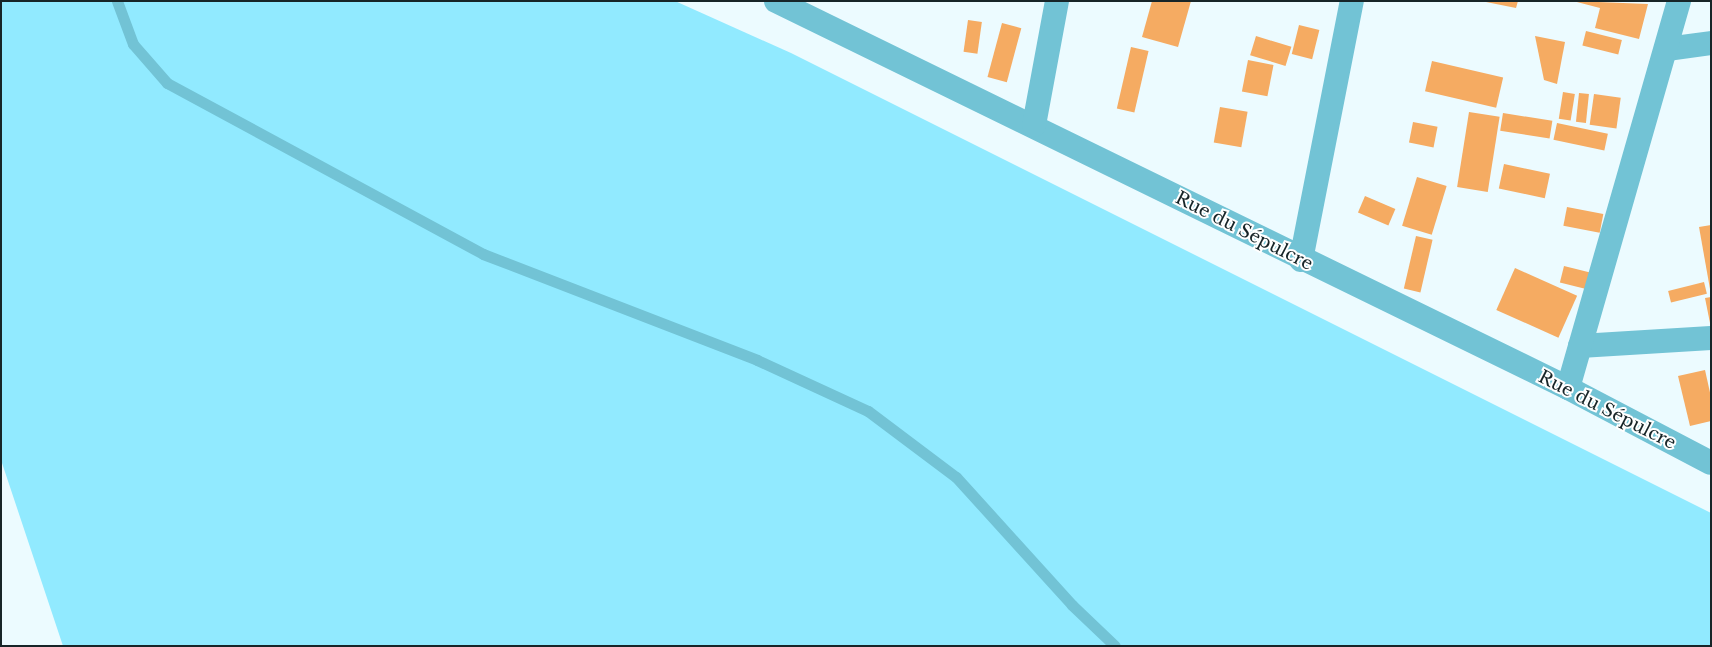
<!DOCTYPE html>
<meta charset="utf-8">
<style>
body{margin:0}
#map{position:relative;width:1712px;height:647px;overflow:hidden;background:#ecfbff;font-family:"Libre Baskerville",serif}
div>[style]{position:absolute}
.green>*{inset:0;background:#91eaff}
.building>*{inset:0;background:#f5ab62;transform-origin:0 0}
.lane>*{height:11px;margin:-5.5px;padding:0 5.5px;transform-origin:5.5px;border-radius:5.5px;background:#72c3d5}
.street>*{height:24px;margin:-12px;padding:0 12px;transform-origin:12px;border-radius:12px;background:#72c3d5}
span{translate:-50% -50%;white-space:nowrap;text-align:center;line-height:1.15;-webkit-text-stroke:4px #fff;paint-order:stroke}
.street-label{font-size:18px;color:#172528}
.frame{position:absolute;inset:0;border:2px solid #172528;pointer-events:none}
</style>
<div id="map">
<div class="green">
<i style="clip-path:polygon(1px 1px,675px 1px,791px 53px,1711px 513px,1711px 646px,63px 646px,1px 460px)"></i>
</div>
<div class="building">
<i style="clip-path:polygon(1152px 1px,1191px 1px,1178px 47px,1142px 37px)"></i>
<i style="clip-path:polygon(1481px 1px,1518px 1px,1516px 8px)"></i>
<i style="clip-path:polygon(1573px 1px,1648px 4px,1639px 39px,1595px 28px,1600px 8px)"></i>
<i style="left:968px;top:20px;width:14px;height:32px;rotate:8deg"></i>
<i style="left:1002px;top:23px;width:20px;height:56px;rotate:15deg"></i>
<i style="left:1299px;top:25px;width:21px;height:30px;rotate:14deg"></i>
<i style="left:1586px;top:31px;width:37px;height:15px;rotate:14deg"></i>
<i style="left:1256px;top:36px;width:37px;height:20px;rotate:17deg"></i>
<i style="clip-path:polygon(1535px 36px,1565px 42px,1557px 84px,1544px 80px)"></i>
<i style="left:1131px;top:47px;width:18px;height:63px;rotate:13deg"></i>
<i style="left:1248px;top:60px;width:26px;height:32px;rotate:11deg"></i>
<i style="left:1432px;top:61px;width:73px;height:31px;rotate:13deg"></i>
<i style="left:1563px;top:92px;width:12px;height:27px;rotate:9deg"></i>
<i style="left:1579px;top:93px;width:10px;height:29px;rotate:6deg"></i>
<i style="left:1594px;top:94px;width:27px;height:31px;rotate:8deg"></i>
<i style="left:1220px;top:107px;width:28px;height:36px;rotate:10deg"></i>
<i style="left:1469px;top:112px;width:31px;height:76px;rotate:9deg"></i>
<i style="left:1503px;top:113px;width:50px;height:18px;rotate:9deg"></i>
<i style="left:1413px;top:122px;width:25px;height:21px;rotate:11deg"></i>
<i style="left:1557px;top:123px;width:52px;height:17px;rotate:12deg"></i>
<i style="left:1504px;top:164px;width:47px;height:25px;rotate:12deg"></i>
<i style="left:1417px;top:177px;width:31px;height:51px;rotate:17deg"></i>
<i style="left:1365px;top:196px;width:33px;height:18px;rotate:23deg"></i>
<i style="left:1567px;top:207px;width:37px;height:19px;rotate:11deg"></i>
<i style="clip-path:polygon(1711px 225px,1711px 289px,1710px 289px,1699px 227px)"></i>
<i style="left:1416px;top:236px;width:17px;height:54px;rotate:13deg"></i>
<i style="left:1564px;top:266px;width:29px;height:17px;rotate:14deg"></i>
<i style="left:1515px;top:268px;width:68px;height:46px;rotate:24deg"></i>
<i style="left:1704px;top:282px;width:12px;height:37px;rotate:76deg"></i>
<i style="clip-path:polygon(1711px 297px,1711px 323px,1710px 323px,1705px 298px)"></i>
<i style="clip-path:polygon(1705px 370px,1711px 397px,1711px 421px,1690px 426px,1678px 376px)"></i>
</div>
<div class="lane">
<i style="left:117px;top:1px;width:46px;rotate:69.6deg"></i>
<i style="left:133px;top:44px;width:52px;rotate:48.9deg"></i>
<i style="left:167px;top:83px;width:359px;rotate:28.4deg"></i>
<i style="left:483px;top:254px;width:294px;rotate:21.1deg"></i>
<i style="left:757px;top:360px;width:122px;rotate:24.7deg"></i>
<i style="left:868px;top:411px;width:110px;rotate:36.9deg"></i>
<i style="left:956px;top:477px;width:173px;rotate:47.8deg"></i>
<i style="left:1072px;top:605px;width:59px;rotate:43.6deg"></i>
</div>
<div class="street">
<i style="left:776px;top:1px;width:881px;rotate:26.04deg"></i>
<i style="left:1568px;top:388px;width:161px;rotate:27.7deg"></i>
<i style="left:1667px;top:49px;width:44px;rotate:-7.8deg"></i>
<i style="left:1034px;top:125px;width:126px;rotate:-79.5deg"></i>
<i style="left:1301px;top:260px;width:264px;rotate:-78.9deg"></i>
<i style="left:1580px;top:346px;width:131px;rotate:-3.5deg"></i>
<i style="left:1568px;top:388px;width:403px;rotate:-74deg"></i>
</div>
<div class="street-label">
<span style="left:1244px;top:231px;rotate:27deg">Rue du Sépulcre</span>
<span style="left:1607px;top:410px;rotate:27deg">Rue du Sépulcre</span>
</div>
<div class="frame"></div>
</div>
